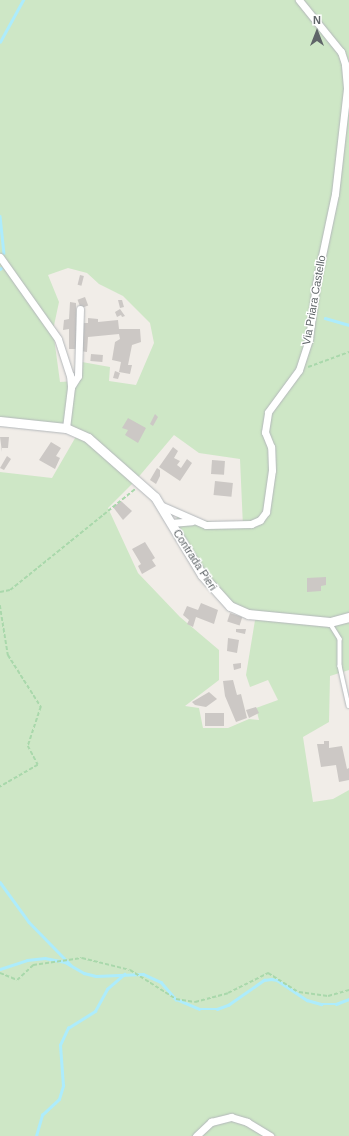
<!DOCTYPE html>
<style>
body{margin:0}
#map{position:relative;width:349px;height:1136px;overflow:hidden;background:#f1ede8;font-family:Helvetica,sans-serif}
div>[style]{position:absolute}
.green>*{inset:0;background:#cee7c6}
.stream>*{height:2.5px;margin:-1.25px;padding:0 1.25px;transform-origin:1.25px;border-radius:1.25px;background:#adecfc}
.building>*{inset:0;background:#ccc8c5;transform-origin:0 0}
.path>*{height:1.5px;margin-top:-0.75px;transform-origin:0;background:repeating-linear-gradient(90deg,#a9d8ab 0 4px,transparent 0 6px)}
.roads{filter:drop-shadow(0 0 1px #b3b7ba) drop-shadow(0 0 1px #b3b7ba)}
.service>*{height:3.5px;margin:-1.75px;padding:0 1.75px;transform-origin:1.75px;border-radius:1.75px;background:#fff}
.minor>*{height:7px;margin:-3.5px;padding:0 3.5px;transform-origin:3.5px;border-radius:3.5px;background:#fff}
.tertiary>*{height:9px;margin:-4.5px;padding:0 4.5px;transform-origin:4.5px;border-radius:4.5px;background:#fff}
span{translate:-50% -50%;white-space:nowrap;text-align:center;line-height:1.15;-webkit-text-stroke:3px #fff;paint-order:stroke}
.street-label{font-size:11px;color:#5f6568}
.north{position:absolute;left:297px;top:12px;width:40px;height:40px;-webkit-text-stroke:3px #fff;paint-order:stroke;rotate:0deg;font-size:11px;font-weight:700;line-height:16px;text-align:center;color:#5f6568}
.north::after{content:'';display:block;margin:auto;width:14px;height:18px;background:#5f6568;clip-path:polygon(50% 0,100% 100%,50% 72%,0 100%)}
</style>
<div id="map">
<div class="green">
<i style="clip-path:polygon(evenodd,0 0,349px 0,349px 670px,330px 676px,329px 722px,303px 737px,313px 802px,333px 799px,349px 790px,349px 1136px,0 1136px,0 472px,52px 478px,78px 433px,0 419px,0 0,68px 268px,87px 273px,99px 284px,123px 296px,150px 323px,154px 343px,136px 385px,109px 381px,110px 367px,82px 362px,76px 381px,60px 382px,53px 330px,59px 302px,48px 275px,68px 268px,0 0,174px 435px,199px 453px,240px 459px,243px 527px,177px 516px,175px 529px,219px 597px,256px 614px,246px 675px,250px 687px,268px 680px,278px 700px,256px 708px,259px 720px,249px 719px,228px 728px,203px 728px,199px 708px,185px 706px,219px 680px,219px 650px,180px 617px,138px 573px,108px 508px,136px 480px,174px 435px)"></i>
</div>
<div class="stream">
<i style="left:0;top:42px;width:48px;rotate:-61.3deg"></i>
<i style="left:0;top:216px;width:37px;rotate:84deg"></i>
<i style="left:0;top:269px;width:1px;rotate:-45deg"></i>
<i style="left:325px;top:318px;width:25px;rotate:16deg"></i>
<i style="left:0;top:882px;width:49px;rotate:54.1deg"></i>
<i style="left:29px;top:922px;width:60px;rotate:45.7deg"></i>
<i style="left:0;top:969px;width:28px;rotate:-18deg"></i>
<i style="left:27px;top:960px;width:18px;rotate:-6deg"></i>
<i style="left:45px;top:958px;width:20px;rotate:11deg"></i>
<i style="left:65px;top:962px;width:22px;rotate:30deg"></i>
<i style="left:84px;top:973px;width:12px;rotate:14deg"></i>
<i style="left:96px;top:976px;width:47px;rotate:-2.4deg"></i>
<i style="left:143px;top:974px;width:20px;rotate:24deg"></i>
<i style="left:161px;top:982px;width:23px;rotate:49deg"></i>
<i style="left:176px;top:999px;width:25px;rotate:23deg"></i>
<i style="left:199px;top:1009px;width:18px"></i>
<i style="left:217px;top:1009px;width:12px;rotate:-20deg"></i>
<i style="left:228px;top:1005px;width:44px;rotate:-34.8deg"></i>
<i style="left:264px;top:980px;width:7px;rotate:-8deg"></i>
<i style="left:271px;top:979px;width:6px;rotate:9deg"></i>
<i style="left:277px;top:980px;width:36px;rotate:34deg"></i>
<i style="left:307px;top:1000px;width:15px;rotate:16deg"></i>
<i style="left:321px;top:1004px;width:15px"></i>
<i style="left:336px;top:1004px;width:14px;rotate:-21deg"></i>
<i style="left:36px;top:1136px;width:22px;rotate:-74deg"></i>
<i style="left:42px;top:1115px;width:23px;rotate:-43deg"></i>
<i style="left:59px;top:1099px;width:14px;rotate:-73deg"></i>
<i style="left:63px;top:1086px;width:41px;rotate:-94.2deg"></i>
<i style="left:60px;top:1045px;width:19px;rotate:-65deg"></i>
<i style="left:68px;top:1028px;width:32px;rotate:-32deg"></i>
<i style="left:95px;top:1011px;width:25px;rotate:-61deg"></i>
<i style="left:107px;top:989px;width:23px;rotate:-41deg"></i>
</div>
<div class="building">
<i style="left:80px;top:275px;width:4px;height:10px;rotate:14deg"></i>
<i style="left:85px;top:297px;width:9px;height:8px;rotate:69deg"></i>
<i style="clip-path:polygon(118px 300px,122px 300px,124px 307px,120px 308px)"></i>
<i style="clip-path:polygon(70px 302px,76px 303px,76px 349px,69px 349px,69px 329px,63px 330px,64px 320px,69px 319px)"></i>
<i style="clip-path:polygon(120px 309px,125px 316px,122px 317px,121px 315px,117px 317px,115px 312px)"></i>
<i style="clip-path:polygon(88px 318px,98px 319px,98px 322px,118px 320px,119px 329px,140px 329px,141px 342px,132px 345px,128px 365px,132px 365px,130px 374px,119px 372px,121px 362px,112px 360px,115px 342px,120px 339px,119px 334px,88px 337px,87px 352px,80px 351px,80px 323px,88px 323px)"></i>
<i style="left:91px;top:354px;width:12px;height:7px;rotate:5deg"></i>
<i style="clip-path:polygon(115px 371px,120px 373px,118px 379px,113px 378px)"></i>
<i style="clip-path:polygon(155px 414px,158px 417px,153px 426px,150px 424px)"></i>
<i style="clip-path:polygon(128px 418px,146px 428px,138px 443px,125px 435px,128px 430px,122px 428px)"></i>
<i style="clip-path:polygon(0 437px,9px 437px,8px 448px,2px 448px,2px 452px)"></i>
<i style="clip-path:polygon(51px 442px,61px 448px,56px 456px,60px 458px,55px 469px,39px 460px)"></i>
<i style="clip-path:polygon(173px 447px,178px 451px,174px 458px,180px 461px,177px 465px,181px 468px,187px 459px,192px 463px,180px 481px,159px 467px)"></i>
<i style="clip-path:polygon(7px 456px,11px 459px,4px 470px,0 468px)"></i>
<i style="left:212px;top:460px;width:13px;height:14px;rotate:4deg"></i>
<i style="clip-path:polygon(157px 468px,160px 470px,160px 476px,156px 484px,150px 480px)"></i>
<i style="left:215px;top:481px;width:18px;height:14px;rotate:6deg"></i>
<i style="clip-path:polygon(121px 501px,132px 511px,123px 520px,113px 507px)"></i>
<i style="clip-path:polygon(145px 542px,155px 558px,152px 560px,156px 566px,142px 574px,138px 566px,141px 564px,132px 549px)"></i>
<i style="clip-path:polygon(326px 577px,326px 585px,321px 586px,321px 591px,307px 592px,307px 578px)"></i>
<i style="clip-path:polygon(201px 603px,218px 610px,214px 624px,196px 617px,193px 627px,187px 624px,189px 620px,183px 615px,187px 606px,198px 610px)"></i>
<i style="left:230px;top:613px;width:13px;height:9px;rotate:18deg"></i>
<i style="clip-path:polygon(236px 629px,246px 629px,245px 634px,236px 632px)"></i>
<i style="clip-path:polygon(228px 638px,239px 640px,237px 653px,227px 651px)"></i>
<i style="clip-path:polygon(241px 663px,241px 668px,234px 670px,233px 664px)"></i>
<i style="clip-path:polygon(233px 680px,237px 695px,241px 694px,247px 718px,236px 722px,225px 696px,223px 681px)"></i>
<i style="clip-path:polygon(209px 692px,217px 699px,206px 707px,195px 705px,192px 702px)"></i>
<i style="clip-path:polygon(256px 707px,259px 713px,249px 718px,246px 710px)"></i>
<i style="left:205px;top:713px;width:19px;height:13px"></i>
<i style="clip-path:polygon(324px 741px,329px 741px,329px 748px,342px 746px,347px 769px,349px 768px,349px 780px,339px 782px,336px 765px,321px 767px,317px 744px,324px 744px)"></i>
</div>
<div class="path">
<i style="left:308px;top:367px;width:44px;rotate:-20.1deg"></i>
<i style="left:0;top:592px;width:10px;rotate:-11deg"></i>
<i style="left:10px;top:590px;width:161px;rotate:-38.9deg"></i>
<i style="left:0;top:605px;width:51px;rotate:80.9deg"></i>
<i style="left:8px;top:655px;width:62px;rotate:57.6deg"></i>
<i style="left:41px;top:707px;width:41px;rotate:108.4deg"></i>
<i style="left:28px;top:746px;width:21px;rotate:62deg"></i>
<i style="left:38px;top:765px;width:44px;rotate:149.9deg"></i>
<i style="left:0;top:973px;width:18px;rotate:22deg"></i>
<i style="left:17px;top:980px;width:22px;rotate:-43deg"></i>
<i style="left:33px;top:965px;width:49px;rotate:-8.1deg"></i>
<i style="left:82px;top:958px;width:49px;rotate:14deg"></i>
<i style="left:130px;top:970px;width:54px;rotate:32.2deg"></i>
<i style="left:176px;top:999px;width:19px;rotate:9deg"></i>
<i style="left:195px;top:1002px;width:34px;rotate:-15deg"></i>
<i style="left:228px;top:993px;width:45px;rotate:-26.6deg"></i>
<i style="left:268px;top:973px;width:36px;rotate:32deg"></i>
<i style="left:299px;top:992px;width:29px;rotate:8deg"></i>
<i style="left:328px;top:996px;width:22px;rotate:-16deg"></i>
</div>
<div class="roads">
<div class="service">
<i style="left:330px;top:623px;width:19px;rotate:58deg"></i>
<i style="left:340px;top:639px;width:27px;rotate:90deg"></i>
<i style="left:340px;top:666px;width:41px;rotate:77.3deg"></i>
</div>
<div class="minor">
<i style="left:0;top:257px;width:100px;rotate:54.7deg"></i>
<i style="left:58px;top:339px;width:38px;rotate:72deg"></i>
<i style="left:70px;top:375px;width:12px;rotate:85deg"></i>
<i style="left:66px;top:428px;width:41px;rotate:-83deg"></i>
<i style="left:71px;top:387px;width:13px;rotate:-58deg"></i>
<i style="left:78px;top:376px;width:67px;rotate:-88.3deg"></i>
<i style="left:160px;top:505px;width:50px;rotate:23.5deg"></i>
<i style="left:206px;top:525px;width:45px;rotate:-1.3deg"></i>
<i style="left:251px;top:524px;width:10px;rotate:-24deg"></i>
<i style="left:260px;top:520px;width:10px;rotate:-53deg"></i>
<i style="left:266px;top:512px;width:42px;rotate:-81.9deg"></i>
<i style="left:272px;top:470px;width:23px;rotate:-92deg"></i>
<i style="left:271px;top:447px;width:16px;rotate:-112deg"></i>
<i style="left:265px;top:432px;width:20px;rotate:-81deg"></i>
<i style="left:268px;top:412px;width:52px;rotate:-53.6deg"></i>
<i style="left:299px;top:370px;width:33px;rotate:-72deg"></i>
<i style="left:309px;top:339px;width:55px;rotate:-82.7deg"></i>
<i style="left:316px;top:284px;width:92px;rotate:-78.1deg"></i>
<i style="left:335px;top:194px;width:107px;rotate:-83.5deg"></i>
<i style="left:347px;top:88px;width:24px;rotate:-95deg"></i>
<i style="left:345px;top:64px;width:13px;rotate:-108deg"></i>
<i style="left:341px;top:52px;width:67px;rotate:-128.9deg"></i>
<i style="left:171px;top:523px;width:21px;rotate:-5deg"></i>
<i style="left:196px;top:1136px;width:21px;rotate:-43deg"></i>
<i style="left:211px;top:1122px;width:21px;rotate:-14deg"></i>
<i style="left:231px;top:1117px;width:17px;rotate:17deg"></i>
<i style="left:247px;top:1122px;width:27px;rotate:31deg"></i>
</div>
<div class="tertiary">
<i style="left:0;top:421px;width:66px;rotate:6.1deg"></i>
<i style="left:66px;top:428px;width:24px;rotate:24deg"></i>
<i style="left:88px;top:438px;width:89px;rotate:41.4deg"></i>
<i style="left:155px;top:497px;width:91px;rotate:58.9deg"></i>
<i style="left:202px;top:575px;width:42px;rotate:47.9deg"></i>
<i style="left:230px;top:606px;width:20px;rotate:24deg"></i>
<i style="left:248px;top:614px;width:82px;rotate:5.6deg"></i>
<i style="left:330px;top:622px;width:20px;rotate:-15deg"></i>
</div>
</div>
<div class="street-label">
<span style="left:314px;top:300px;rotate:-80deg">Via Priara Castello</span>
<span style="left:195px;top:560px;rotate:57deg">Contrada Pieri</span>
</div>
<div class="north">N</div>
</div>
